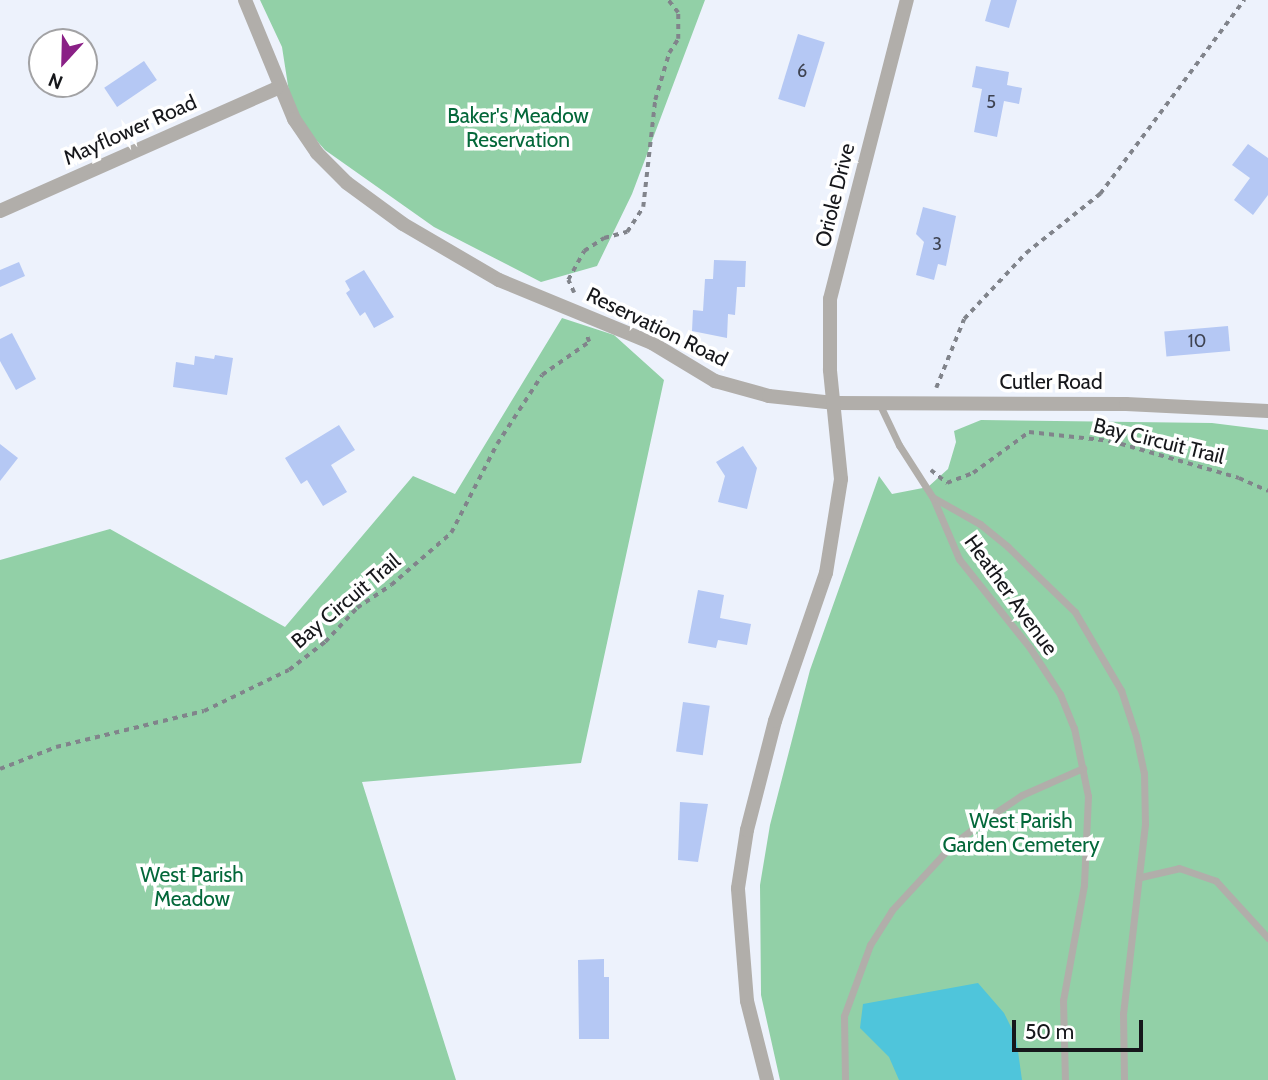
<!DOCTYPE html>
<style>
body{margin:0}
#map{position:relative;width:1268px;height:1080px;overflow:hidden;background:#edf2fc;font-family:Cabin,sans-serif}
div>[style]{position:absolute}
.green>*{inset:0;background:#92d0a7}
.water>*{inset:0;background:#4fc5db}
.building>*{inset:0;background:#b5c8f4;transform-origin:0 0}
.path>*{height:3.5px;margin-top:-1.75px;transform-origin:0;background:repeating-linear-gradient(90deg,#81848b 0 5px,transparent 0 10px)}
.lane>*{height:7px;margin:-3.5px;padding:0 3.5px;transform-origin:3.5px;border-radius:3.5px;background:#b1aeaa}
.street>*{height:14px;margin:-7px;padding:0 7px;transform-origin:7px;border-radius:7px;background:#b1aeaa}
span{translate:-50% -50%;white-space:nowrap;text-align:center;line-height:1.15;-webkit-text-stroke:7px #fff;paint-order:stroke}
.number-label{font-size:18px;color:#3e4351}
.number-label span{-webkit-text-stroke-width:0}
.park-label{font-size:21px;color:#04683a}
.street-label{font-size:21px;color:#16171b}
.north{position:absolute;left:28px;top:28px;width:70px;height:70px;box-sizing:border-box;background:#fff;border:2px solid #a2a2a4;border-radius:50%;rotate:202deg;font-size:19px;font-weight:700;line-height:28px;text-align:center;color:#16171b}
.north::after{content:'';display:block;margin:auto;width:24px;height:32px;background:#8a2086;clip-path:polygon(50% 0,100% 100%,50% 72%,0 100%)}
.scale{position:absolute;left:1012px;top:1020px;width:131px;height:32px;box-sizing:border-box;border:4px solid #16171b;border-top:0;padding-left:9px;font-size:21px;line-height:24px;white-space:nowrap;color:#16171b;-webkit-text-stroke:5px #fff;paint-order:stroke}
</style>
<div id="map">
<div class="green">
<i style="clip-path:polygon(260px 0,705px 0,632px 194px,597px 266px,541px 282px,434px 227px,325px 150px,302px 124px,289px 92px,282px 47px)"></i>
<i style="clip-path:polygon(562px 318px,614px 335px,664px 380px,581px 763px,362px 782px,456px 1080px,0 1080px,0 560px,110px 529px,285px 627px,413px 476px,455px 494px)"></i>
<i style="clip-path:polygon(981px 420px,1212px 423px,1268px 430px,1268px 1080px,780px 1080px,761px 995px,760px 885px,770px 825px,810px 670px,879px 476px,892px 494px,928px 487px,948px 469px,956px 442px,954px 431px)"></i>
</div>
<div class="water">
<i style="clip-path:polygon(978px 983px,1004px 1013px,1016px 1037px,1022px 1080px,899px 1080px,889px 1057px,860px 1028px,863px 1004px)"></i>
</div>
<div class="building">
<i style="clip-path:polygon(991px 0,1017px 0,1009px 28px,985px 21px)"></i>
<i style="left:798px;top:34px;width:28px;height:68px;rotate:17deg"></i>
<i style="left:144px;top:61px;width:23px;height:48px;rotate:56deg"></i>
<i style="clip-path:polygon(976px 66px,1009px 72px,1007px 85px,1022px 88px,1019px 104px,1004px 101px,997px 137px,974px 132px,982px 89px,972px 87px)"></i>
<i style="clip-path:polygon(1248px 144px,1268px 158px,1268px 195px,1253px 215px,1234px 200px,1250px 178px,1232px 165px)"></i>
<i style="clip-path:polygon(923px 207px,956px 216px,946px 266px,938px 264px,934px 280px,916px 275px,924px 242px,916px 234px)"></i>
<i style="clip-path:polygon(714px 260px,746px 261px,745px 287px,737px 287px,735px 315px,728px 314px,727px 338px,692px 331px,693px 310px,703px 311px,705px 279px,713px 279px)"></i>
<i style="clip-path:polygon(19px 262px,25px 276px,0 287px,0 270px)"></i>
<i style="clip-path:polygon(364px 270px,394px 317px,374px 328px,365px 312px,360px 316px,346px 293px,350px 290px,345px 281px)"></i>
<i style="left:1228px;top:326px;width:25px;height:64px;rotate:85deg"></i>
<i style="clip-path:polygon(12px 333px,36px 379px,16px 390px,0 361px,0 339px)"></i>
<i style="clip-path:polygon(215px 355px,233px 358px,227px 395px,173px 387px,176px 362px,194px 365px,195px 356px,214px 359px)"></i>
<i style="clip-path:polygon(339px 425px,355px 450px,331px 465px,347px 492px,323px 506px,307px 480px,301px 484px,285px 458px)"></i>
<i style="clip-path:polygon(0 444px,18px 458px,0 481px)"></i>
<i style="clip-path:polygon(743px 446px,757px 468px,747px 509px,718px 502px,725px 476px,716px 462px)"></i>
<i style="clip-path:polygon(698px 590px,724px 595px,720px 618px,751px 624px,747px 645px,718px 640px,716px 648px,688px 643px)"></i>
<i style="left:683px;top:702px;width:27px;height:50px;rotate:8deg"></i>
<i style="clip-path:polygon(680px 802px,708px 804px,698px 862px,678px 860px)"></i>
<i style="clip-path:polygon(604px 959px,604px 977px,609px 977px,609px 1039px,579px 1039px,578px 960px)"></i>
</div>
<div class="path">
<i style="left:574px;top:293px;width:14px;rotate:-115deg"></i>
<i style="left:568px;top:280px;width:33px;rotate:-61deg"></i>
<i style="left:584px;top:251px;width:24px;rotate:-33deg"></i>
<i style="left:604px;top:238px;width:24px;rotate:-15deg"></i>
<i style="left:627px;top:232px;width:30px;rotate:-57deg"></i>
<i style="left:643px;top:207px;width:108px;rotate:-83.6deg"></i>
<i style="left:655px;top:100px;width:49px;rotate:-73.4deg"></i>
<i style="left:669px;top:53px;width:17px;rotate:-57deg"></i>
<i style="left:678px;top:39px;width:26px;rotate:-90deg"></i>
<i style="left:678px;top:13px;width:16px;rotate:-128deg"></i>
<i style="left:936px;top:388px;width:74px;rotate:-67.9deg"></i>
<i style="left:964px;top:319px;width:91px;rotate:-46.8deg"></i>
<i style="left:1026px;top:253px;width:95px;rotate:-38.6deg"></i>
<i style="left:1100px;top:194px;width:242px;rotate:-53.4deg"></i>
<i style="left:931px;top:470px;width:21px;rotate:39deg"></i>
<i style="left:947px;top:483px;width:28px;rotate:-21deg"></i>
<i style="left:973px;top:473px;width:69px;rotate:-36.2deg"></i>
<i style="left:1029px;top:432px;width:82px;rotate:6.3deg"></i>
<i style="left:1111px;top:441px;width:133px;rotate:16.1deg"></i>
<i style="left:1239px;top:478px;width:32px;rotate:24deg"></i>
<i style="left:0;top:769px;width:60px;rotate:-21.4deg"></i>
<i style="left:56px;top:747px;width:152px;rotate:-13.7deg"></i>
<i style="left:204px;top:711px;width:94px;rotate:-25.8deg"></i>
<i style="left:289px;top:670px;width:46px;rotate:-37.9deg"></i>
<i style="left:325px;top:642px;width:47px;rotate:-46.7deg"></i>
<i style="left:357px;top:608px;width:41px;rotate:-34.1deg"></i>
<i style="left:391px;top:585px;width:79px;rotate:-40.9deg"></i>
<i style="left:451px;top:533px;width:100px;rotate:-62.7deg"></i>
<i style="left:497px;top:444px;width:82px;rotate:-56.9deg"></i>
<i style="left:542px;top:375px;width:57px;rotate:-35.1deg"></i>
<i style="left:589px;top:342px;width:9px;rotate:-111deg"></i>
</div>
<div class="lane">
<i style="left:879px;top:403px;width:47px;rotate:64.5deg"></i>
<i style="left:899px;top:445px;width:63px;rotate:57.3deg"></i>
<i style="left:933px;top:498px;width:66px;rotate:66.9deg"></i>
<i style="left:959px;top:559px;width:114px;rotate:51.4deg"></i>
<i style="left:1030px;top:648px;width:55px;rotate:56.9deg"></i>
<i style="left:1060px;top:694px;width:37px;rotate:68deg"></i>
<i style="left:1074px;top:728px;width:69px;rotate:78.4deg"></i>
<i style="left:1088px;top:796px;width:89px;rotate:92.6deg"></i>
<i style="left:1084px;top:885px;width:117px;rotate:100.3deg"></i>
<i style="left:1063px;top:1000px;width:80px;rotate:88.6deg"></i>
<i style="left:934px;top:498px;width:53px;rotate:29.5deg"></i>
<i style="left:980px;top:524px;width:36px;rotate:39deg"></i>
<i style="left:1008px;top:547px;width:93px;rotate:44.1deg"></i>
<i style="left:1075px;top:612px;width:91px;rotate:59.5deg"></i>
<i style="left:1121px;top:690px;width:48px;rotate:71.9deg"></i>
<i style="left:1136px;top:736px;width:38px;rotate:78deg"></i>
<i style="left:1144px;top:773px;width:51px;rotate:88.9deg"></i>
<i style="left:1145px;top:824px;width:190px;rotate:96.6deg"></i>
<i style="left:1123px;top:1013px;width:67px;rotate:89.1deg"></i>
<i style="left:1141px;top:877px;width:39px;rotate:-13deg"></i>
<i style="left:1179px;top:868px;width:39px;rotate:19deg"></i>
<i style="left:1216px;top:881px;width:77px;rotate:47.6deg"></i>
<i style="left:845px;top:1080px;width:64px;rotate:-90.9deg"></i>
<i style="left:844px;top:1016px;width:76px;rotate:-69.9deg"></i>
<i style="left:870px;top:945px;width:41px;rotate:-57.8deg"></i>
<i style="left:892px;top:910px;width:90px;rotate:-47.3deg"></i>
<i style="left:953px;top:844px;width:41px;rotate:-37.1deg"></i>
<i style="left:986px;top:819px;width:43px;rotate:-33.7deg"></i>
<i style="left:1022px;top:795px;width:67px;rotate:-23.9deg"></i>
</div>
<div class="street">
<i style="left:245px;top:0;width:129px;rotate:67.6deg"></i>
<i style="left:294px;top:119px;width:41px;rotate:55.9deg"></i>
<i style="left:317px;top:153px;width:42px;rotate:45deg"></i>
<i style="left:347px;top:183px;width:69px;rotate:36.2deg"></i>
<i style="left:403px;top:224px;width:111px;rotate:30.3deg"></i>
<i style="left:499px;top:280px;width:165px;rotate:22.4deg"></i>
<i style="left:652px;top:343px;width:74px;rotate:31.1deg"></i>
<i style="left:715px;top:381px;width:56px;rotate:15.5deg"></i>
<i style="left:769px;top:396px;width:65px;rotate:6.1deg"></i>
<i style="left:834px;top:403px;width:292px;rotate:0.2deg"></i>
<i style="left:1126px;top:404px;width:142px;rotate:2.8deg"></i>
<i style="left:0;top:211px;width:303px;rotate:-23.9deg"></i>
<i style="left:767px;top:1080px;width:81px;rotate:-104.2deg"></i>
<i style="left:747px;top:1001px;width:113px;rotate:-94.6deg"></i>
<i style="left:738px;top:888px;width:59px;rotate:-81.2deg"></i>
<i style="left:747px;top:830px;width:113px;rotate:-75.6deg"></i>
<i style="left:775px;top:721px;width:157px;rotate:-71deg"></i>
<i style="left:826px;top:573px;width:95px;rotate:-80.9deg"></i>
<i style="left:841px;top:479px;width:110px;rotate:-95.8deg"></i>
<i style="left:830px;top:370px;width:71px;rotate:-90deg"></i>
<i style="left:830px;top:299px;width:309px;rotate:-75.6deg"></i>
</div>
<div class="number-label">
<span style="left:802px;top:71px">6</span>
<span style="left:991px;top:102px">5</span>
<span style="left:937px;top:244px">3</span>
<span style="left:1197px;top:341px">10</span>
</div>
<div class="park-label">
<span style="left:518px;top:128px">Baker's Meadow<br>Reservation</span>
<span style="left:1021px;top:833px">West Parish<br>Garden Cemetery</span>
<span style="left:192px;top:887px">West Parish<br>Meadow</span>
</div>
<div class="street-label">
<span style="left:130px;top:130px;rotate:-24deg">Mayflower Road</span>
<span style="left:835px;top:195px;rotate:-76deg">Oriole Drive</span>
<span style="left:657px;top:327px;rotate:26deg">Reservation Road</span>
<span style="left:1051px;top:382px">Cutler Road</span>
<span style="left:1159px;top:441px;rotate:14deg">Bay Circuit Trail</span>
<span style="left:1011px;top:595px;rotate:54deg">Heather Avenue</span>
<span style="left:346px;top:601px;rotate:-40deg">Bay Circuit Trail</span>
</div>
<div class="north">N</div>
<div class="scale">50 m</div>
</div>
